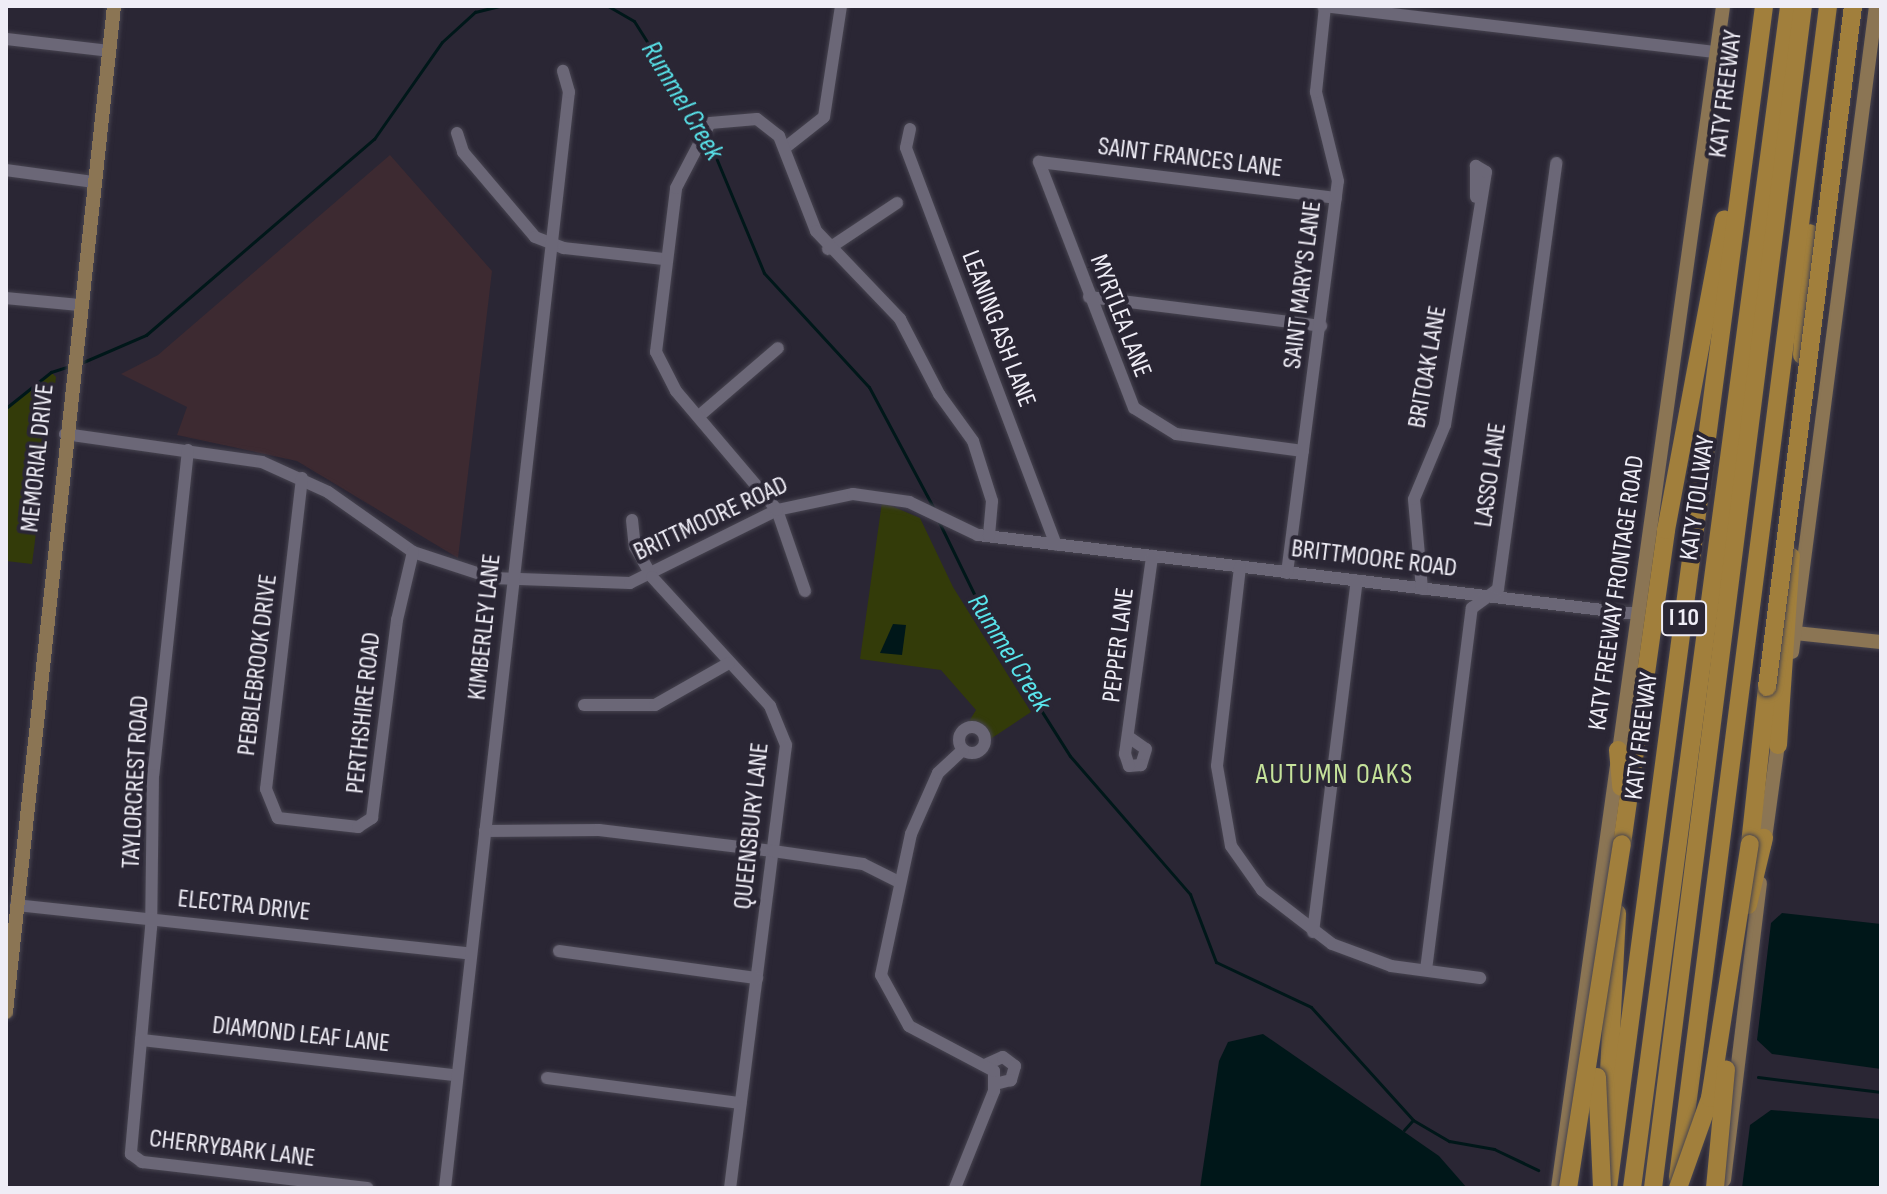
<!DOCTYPE html>
<style>
body{margin:0}
#map{position:relative;width:1887px;height:1194px;overflow:hidden;background:#2a2634;font-family:"Sofia Sans Condensed",sans-serif}
div>[style]{position:absolute}
.education>*{inset:0;background:#3d2a31}
.green>*{inset:0;background:#333b09}
.water>*{inset:0;background:#001719}
.stream>*{height:3px;margin:-1.5px;padding:0 1.5px;transform-origin:1.5px;border-radius:1.5px;background:#001719}
.roads{filter:drop-shadow(0 0 2px #474450) drop-shadow(0 0 2px #474450)}
.minor>*{height:12px;margin:-6px;padding:0 6px;transform-origin:6px;border-radius:6px;background:#6b6777}
.minor>.ring{margin:-6px;padding:0;box-sizing:content-box;background:none;border:12px solid #6b6777;border-radius:50%}
.major>*{height:14px;margin:-7px;padding:0 7px;transform-origin:7px;border-radius:7px;background:#8b7554}
.highway>*{height:18px;margin:-9px;padding:0 9px;transform-origin:9px;border-radius:9px;background:#a17f3c}
.bridges{filter:drop-shadow(0 0 2px #474450) drop-shadow(0 0 2px #474450)}
.highway-bridge>*{height:18px;margin:-9px;padding:0 9px;transform-origin:9px;border-radius:9px;background:#a17f3c}
span{translate:-50% -50%;white-space:nowrap;text-align:center;line-height:1.15;-webkit-text-stroke:8px #2a2634;paint-order:stroke}
.shield-label span{padding:2px 6px;background:#2a2634;border:2px solid;border-radius:6px;-webkit-text-stroke-width:0}
.shield-label{font-size:24px;color:#efedf6;font-weight:700}
.street-label{font-size:26px;color:#efedf6}
.water-label{font-size:28px;color:#59e4eb;font-style:italic}
.neighbourhood-label{font-size:28px;color:#c5e29a;letter-spacing:2px}
.frame{position:absolute;inset:0;border:8px solid #efedf6;pointer-events:none}
</style>
<div id="map">
<div class="education">
<i style="clip-path:polygon(390px 155px,492px 271px,458px 558px,297px 461px,177px 435px,187px 407px,121px 374px,158px 355px)"></i>
</div>
<div class="green">
<i style="clip-path:polygon(51px 372px,56px 377px,32px 564px,6px 561px,6px 408px)"></i>
<i style="clip-path:polygon(882px 502px,920px 518px,953px 587px,1031px 712px,989px 740px,983px 727px,968px 723px,976px 710px,941px 670px,860px 659px)"></i>
</div>
<div class="water">
<i style="clip-path:polygon(893px 624px,906px 625px,902px 655px,880px 653px)"></i>
<i style="clip-path:polygon(1782px 913px,1881px 924px,1881px 1069px,1772px 1054px,1757px 1040px,1771px 923px)"></i>
<i style="clip-path:polygon(1263px 1034px,1439px 1156px,1467px 1188px,1200px 1188px,1219px 1061px,1228px 1042px)"></i>
<i style="clip-path:polygon(1771px 1110px,1881px 1119px,1881px 1188px,1742px 1188px,1750px 1125px)"></i>
</div>
<div class="stream">
<i style="left:608px;top:6px;width:30px;rotate:30deg"></i>
<i style="left:634px;top:21px;width:129px;rotate:57.7deg"></i>
<i style="left:707px;top:136px;width:148px;rotate:67.4deg"></i>
<i style="left:764px;top:273px;width:155px;rotate:47.4deg"></i>
<i style="left:869px;top:387px;width:136px;rotate:61.9deg"></i>
<i style="left:81px;top:363px;width:71px;rotate:-23.3deg"></i>
<i style="left:146px;top:335px;width:301px;rotate:-40.7deg"></i>
<i style="left:374px;top:139px;width:118px;rotate:-55deg"></i>
<i style="left:442px;top:42px;width:45px;rotate:-42.3deg"></i>
<i style="left:475px;top:12px;width:25px;rotate:-14deg"></i>
<i style="left:6px;top:408px;width:58px;rotate:-38.7deg"></i>
<i style="left:51px;top:372px;width:20px;rotate:-18deg"></i>
<i style="left:939px;top:522px;width:130px;rotate:64deg"></i>
<i style="left:996px;top:639px;width:138px;rotate:57.7deg"></i>
<i style="left:1070px;top:756px;width:183px;rotate:49deg"></i>
<i style="left:1190px;top:894px;width:73px;rotate:69.1deg"></i>
<i style="left:1216px;top:962px;width:105px;rotate:25.3deg"></i>
<i style="left:1311px;top:1007px;width:152px;rotate:47.9deg"></i>
<i style="left:1413px;top:1120px;width:42px;rotate:30.3deg"></i>
<i style="left:1449px;top:1141px;width:46px;rotate:10.1deg"></i>
<i style="left:1494px;top:1149px;width:49px;rotate:25.5deg"></i>
<i style="left:1758px;top:1077px;width:124px;rotate:7deg"></i>
<i style="left:1404px;top:1130px;width:13px;rotate:-48deg"></i>
</div>
<div class="roads">
<div class="minor">
<i style="left:1323px;top:6px;width:397px;rotate:6.7deg"></i>
<i style="left:6px;top:39px;width:104px;rotate:6.6deg"></i>
<i style="left:910px;top:129px;width:19px;rotate:102deg"></i>
<i style="left:906px;top:148px;width:424px;rotate:69.3deg"></i>
<i style="left:457px;top:133px;width:20px;rotate:72deg"></i>
<i style="left:463px;top:152px;width:111px;rotate:49.7deg"></i>
<i style="left:535px;top:237px;width:31px;rotate:21deg"></i>
<i style="left:564px;top:248px;width:101px;rotate:6.3deg"></i>
<i style="left:786px;top:147px;width:48px;rotate:-38.3deg"></i>
<i style="left:824px;top:117px;width:112px;rotate:-81.3deg"></i>
<i style="left:6px;top:170px;width:89px;rotate:7.8deg"></i>
<i style="left:828px;top:249px;width:83px;rotate:-33.7deg"></i>
<i style="left:1089px;top:297px;width:234px;rotate:7.1deg"></i>
<i style="left:6px;top:298px;width:73px;rotate:5.5deg"></i>
<i style="left:699px;top:416px;width:104px;rotate:-40.7deg"></i>
<i style="left:65px;top:434px;width:199px;rotate:8.1deg"></i>
<i style="left:262px;top:462px;width:72px;rotate:24.4deg"></i>
<i style="left:328px;top:492px;width:104px;rotate:35.2deg"></i>
<i style="left:413px;top:552px;width:83px;rotate:18.2deg"></i>
<i style="left:492px;top:578px;width:138px;rotate:2.1deg"></i>
<i style="left:630px;top:583px;width:164px;rotate:-26.4deg"></i>
<i style="left:777px;top:510px;width:78px;rotate:-11.9deg"></i>
<i style="left:853px;top:494px;width:57px;rotate:8.1deg"></i>
<i style="left:909px;top:502px;width:76px;rotate:25.6deg"></i>
<i style="left:978px;top:535px;width:663px;rotate:6.85deg"></i>
<i style="left:188px;top:450px;width:327px;rotate:96.1deg"></i>
<i style="left:153px;top:775px;width:153px;rotate:90.7deg"></i>
<i style="left:151px;top:928px;width:227px;rotate:95.1deg"></i>
<i style="left:131px;top:1154px;width:14px;rotate:36deg"></i>
<i style="left:142px;top:1162px;width:227px;rotate:6.6deg"></i>
<i style="left:1303px;top:451px;width:128px;rotate:-172.4deg"></i>
<i style="left:1176px;top:434px;width:49px;rotate:-148.2deg"></i>
<i style="left:1134px;top:408px;width:264px;rotate:-111.1deg"></i>
<i style="left:1039px;top:162px;width:299px;rotate:6.9deg"></i>
<i style="left:302px;top:478px;width:313px;rotate:96.6deg"></i>
<i style="left:266px;top:789px;width:31px;rotate:68deg"></i>
<i style="left:278px;top:818px;width:81px;rotate:6.4deg"></i>
<i style="left:358px;top:827px;width:17px;rotate:-33deg"></i>
<i style="left:372px;top:818px;width:200px;rotate:-82.8deg"></i>
<i style="left:397px;top:620px;width:70px;rotate:-76.8deg"></i>
<i style="left:632px;top:520px;width:27px;rotate:84deg"></i>
<i style="left:635px;top:547px;width:34px;rotate:60deg"></i>
<i style="left:652px;top:577px;width:175px;rotate:47.5deg"></i>
<i style="left:770px;top:706px;width:42px;rotate:67.7deg"></i>
<i style="left:786px;top:745px;width:447px;rotate:97.2deg"></i>
<i style="left:1240px;top:567px;width:200px;rotate:96.6deg"></i>
<i style="left:1217px;top:766px;width:81px;rotate:80.1deg"></i>
<i style="left:1231px;top:846px;width:54px;rotate:54.8deg"></i>
<i style="left:1262px;top:890px;width:88px;rotate:37.6deg"></i>
<i style="left:1332px;top:944px;width:63px;rotate:20.4deg"></i>
<i style="left:1391px;top:966px;width:90px;rotate:7.7deg"></i>
<i style="left:1287px;top:573px;width:395px;rotate:-82.6deg"></i>
<i style="left:1338px;top:181px;width:92px;rotate:-103.9deg"></i>
<i style="left:1316px;top:92px;width:86px;rotate:-84deg"></i>
<i style="left:1422px;top:589px;width:90px;rotate:-95.1deg"></i>
<i style="left:1414px;top:499px;width:80px;rotate:-67.3deg"></i>
<i style="left:1445px;top:425px;width:256px;rotate:-80.8deg"></i>
<i style="left:1486px;top:172px;width:12px;rotate:-149deg"></i>
<i style="left:1476px;top:166px;width:31px;rotate:90deg"></i>
<i style="left:805px;top:591px;width:86px;rotate:-109.1deg"></i>
<i style="left:777px;top:510px;width:156px;rotate:-130.3deg"></i>
<i style="left:676px;top:391px;width:44px;rotate:-117.1deg"></i>
<i style="left:656px;top:352px;width:165px;rotate:-83deg"></i>
<i style="left:676px;top:188px;width:73px;rotate:-62.4deg"></i>
<i style="left:710px;top:123px;width:47px;rotate:-4.9deg"></i>
<i style="left:757px;top:119px;width:28px;rotate:38deg"></i>
<i style="left:779px;top:136px;width:102px;rotate:68.7deg"></i>
<i style="left:816px;top:231px;width:122px;rotate:46.3deg"></i>
<i style="left:900px;top:319px;width:85px;rotate:62.5deg"></i>
<i style="left:939px;top:394px;width:58px;rotate:54.1deg"></i>
<i style="left:973px;top:441px;width:63px;rotate:72.4deg"></i>
<i style="left:992px;top:501px;width:35px;rotate:95deg"></i>
<i style="left:584px;top:705px;width:71px"></i>
<i style="left:655px;top:705px;width:85px;rotate:-29.6deg"></i>
<i class="ring" style="left:959px;top:727px;width:14px;height:14px"></i>
<i style="left:1130px;top:738px;width:19px;rotate:35deg"></i>
<i style="left:1146px;top:749px;width:17px;rotate:107deg"></i>
<i style="left:1141px;top:765px;width:12px;rotate:175deg"></i>
<i style="left:1129px;top:766px;width:13px;rotate:-108deg"></i>
<i style="left:1125px;top:754px;width:200px;rotate:-82.2deg"></i>
<i style="left:485px;top:831px;width:114px;rotate:-0.5deg"></i>
<i style="left:599px;top:830px;width:175px;rotate:6.9deg"></i>
<i style="left:773px;top:851px;width:91px;rotate:8.2deg"></i>
<i style="left:863px;top:864px;width:40px;rotate:26.6deg"></i>
<i style="left:16px;top:905px;width:455px;rotate:6.1deg"></i>
<i style="left:1313px;top:932px;width:354px;rotate:-82.9deg"></i>
<i style="left:559px;top:951px;width:200px;rotate:7.8deg"></i>
<i style="left:1426px;top:970px;width:365px;rotate:-82.8deg"></i>
<i style="left:1472px;top:608px;width:32px;rotate:-36deg"></i>
<i style="left:1498px;top:589px;width:430px;rotate:-82.2deg"></i>
<i style="left:141px;top:1040px;width:316px;rotate:6.4deg"></i>
<i style="left:987px;top:1064px;width:17px;rotate:-24deg"></i>
<i style="left:1003px;top:1057px;width:15px;rotate:37deg"></i>
<i style="left:1015px;top:1066px;width:15px;rotate:106deg"></i>
<i style="left:1011px;top:1080px;width:16px;rotate:166deg"></i>
<i style="left:547px;top:1078px;width:195px;rotate:7.4deg"></i>
<i style="left:445px;top:1188px;width:1103px;rotate:-83.55deg"></i>
<i style="left:569px;top:92px;width:22px;rotate:-106deg"></i>
<i style="left:955px;top:1188px;width:105px;rotate:-68.1deg"></i>
<i style="left:994px;top:1091px;width:20px;rotate:-90deg"></i>
<i style="left:994px;top:1071px;width:96px;rotate:-152.1deg"></i>
<i style="left:909px;top:1026px;width:58px;rotate:-118.8deg"></i>
<i style="left:881px;top:975px;width:144px;rotate:-78deg"></i>
<i style="left:911px;top:834px;width:67px;rotate:-66.1deg"></i>
<i style="left:938px;top:773px;width:34px;rotate:-43deg"></i>
</div>
<div class="major">
<i style="left:1795px;top:633px;width:86px;rotate:6deg"></i>
<i style="left:1792px;top:652px;width:651px;rotate:-82.59deg"></i>
<i style="left:1764px;top:846px;width:111px;rotate:-82.2deg"></i>
<i style="left:6px;top:1012px;width:1012px;rotate:-83.87deg"></i>
<i style="left:1724px;top:1180px;width:299px;rotate:-83.1deg"></i>
<i style="left:1558px;top:1188px;width:1193px;rotate:-82.05deg"></i>
</div>
<div class="highway">
<i style="left:1802px;top:355px;width:122px;rotate:-86.2deg"></i>
<i style="left:1778px;top:745px;width:189px;rotate:-86.1deg"></i>
<i style="left:1618px;top:750px;width:37px;rotate:85deg"></i>
<i style="left:1622px;top:844px;width:317px;rotate:-82deg"></i>
<i style="left:1666px;top:530px;width:316px;rotate:-79.4deg"></i>
<i style="left:1750px;top:844px;width:158px;rotate:-83.8deg"></i>
<i style="left:1748px;top:905px;width:69px;rotate:-76.6deg"></i>
<i style="left:1607px;top:1111px;width:198px;rotate:-87.1deg"></i>
<i style="left:1678px;top:1177px;width:1181px;rotate:-82.7deg"></i>
<i style="left:1608px;top:1188px;width:1192px;rotate:-82.48deg"></i>
<i style="left:1632px;top:1188px;width:1192px;rotate:-82.43deg"></i>
<i style="left:1653px;top:1188px;width:1191px;rotate:-82.77deg"></i>
</div>
</div>
<div class="bridges">
<div class="highway-bridge">
<i style="left:1767px;top:687px;width:686px;rotate:-82.8deg"></i>
<i style="left:1597px;top:1077px;width:111px;rotate:87.4deg"></i>
<i style="left:1568px;top:1188px;width:348px;rotate:-81.1deg"></i>
<i style="left:1678px;top:1188px;width:96px;rotate:-70.4deg"></i>
<i style="left:1710px;top:1098px;width:257px;rotate:-81.1deg"></i>
<i style="left:1715px;top:1188px;width:119px;rotate:-84.7deg"></i>
</div>
</div>
<div class="shield-label">
<span style="left:1684px;top:618px">I 10</span>
</div>
<div class="street-label">
<span style="left:1726px;top:94px;rotate:-83deg">KATY FREEWAY</span>
<span style="left:1190px;top:158px;rotate:7deg">SAINT FRANCES LANE</span>
<span style="left:1303px;top:285px;rotate:-83deg">SAINT MARY'S LANE</span>
<span style="left:1120px;top:316px;rotate:69deg">MYRTLEA LANE</span>
<span style="left:998px;top:329px;rotate:69deg">LEANING ASH LANE</span>
<span style="left:1428px;top:367px;rotate:-80deg">BRITOAK LANE</span>
<span style="left:38px;top:458px;rotate:-84deg">MEMORIAL DRIVE</span>
<span style="left:1491px;top:475px;rotate:-82deg">LASSO LANE</span>
<span style="left:1698px;top:498px;rotate:-82deg">KATY TOLLWAY</span>
<span style="left:711px;top:519px;rotate:-25deg">BRITTMOORE ROAD</span>
<span style="left:1374px;top:559px;rotate:7deg">BRITTMOORE ROAD</span>
<span style="left:1617px;top:593px;rotate:-82deg">KATY FREEWAY FRONTAGE ROAD</span>
<span style="left:485px;top:627px;rotate:-84deg">KIMBERLEY LANE</span>
<span style="left:1119px;top:645px;rotate:-83deg">PEPPER LANE</span>
<span style="left:258px;top:665px;rotate:-83deg">PEBBLEBROOK DRIVE</span>
<span style="left:364px;top:713px;rotate:-84deg">PERTHSHIRE ROAD</span>
<span style="left:1642px;top:736px;rotate:-83deg">KATY FREEWAY</span>
<span style="left:136px;top:782px;rotate:-87deg">TAYLORCREST ROAD</span>
<span style="left:752px;top:826px;rotate:-84deg">QUEENSBURY LANE</span>
<span style="left:244px;top:906px;rotate:6deg">ELECTRA DRIVE</span>
<span style="left:301px;top:1035px;rotate:6deg">DIAMOND LEAF LANE</span>
<span style="left:232px;top:1149px;rotate:7deg">CHERRYBARK LANE</span>
</div>
<div class="water-label">
<span style="left:682px;top:101px;rotate:59deg">Rummel Creek</span>
<span style="left:1009px;top:653px;rotate:58deg">Rummel Creek</span>
</div>
<div class="neighbourhood-label">
<span style="left:1335px;top:775px">AUTUMN OAKS</span>
</div>
<div class="frame"></div>
</div>
